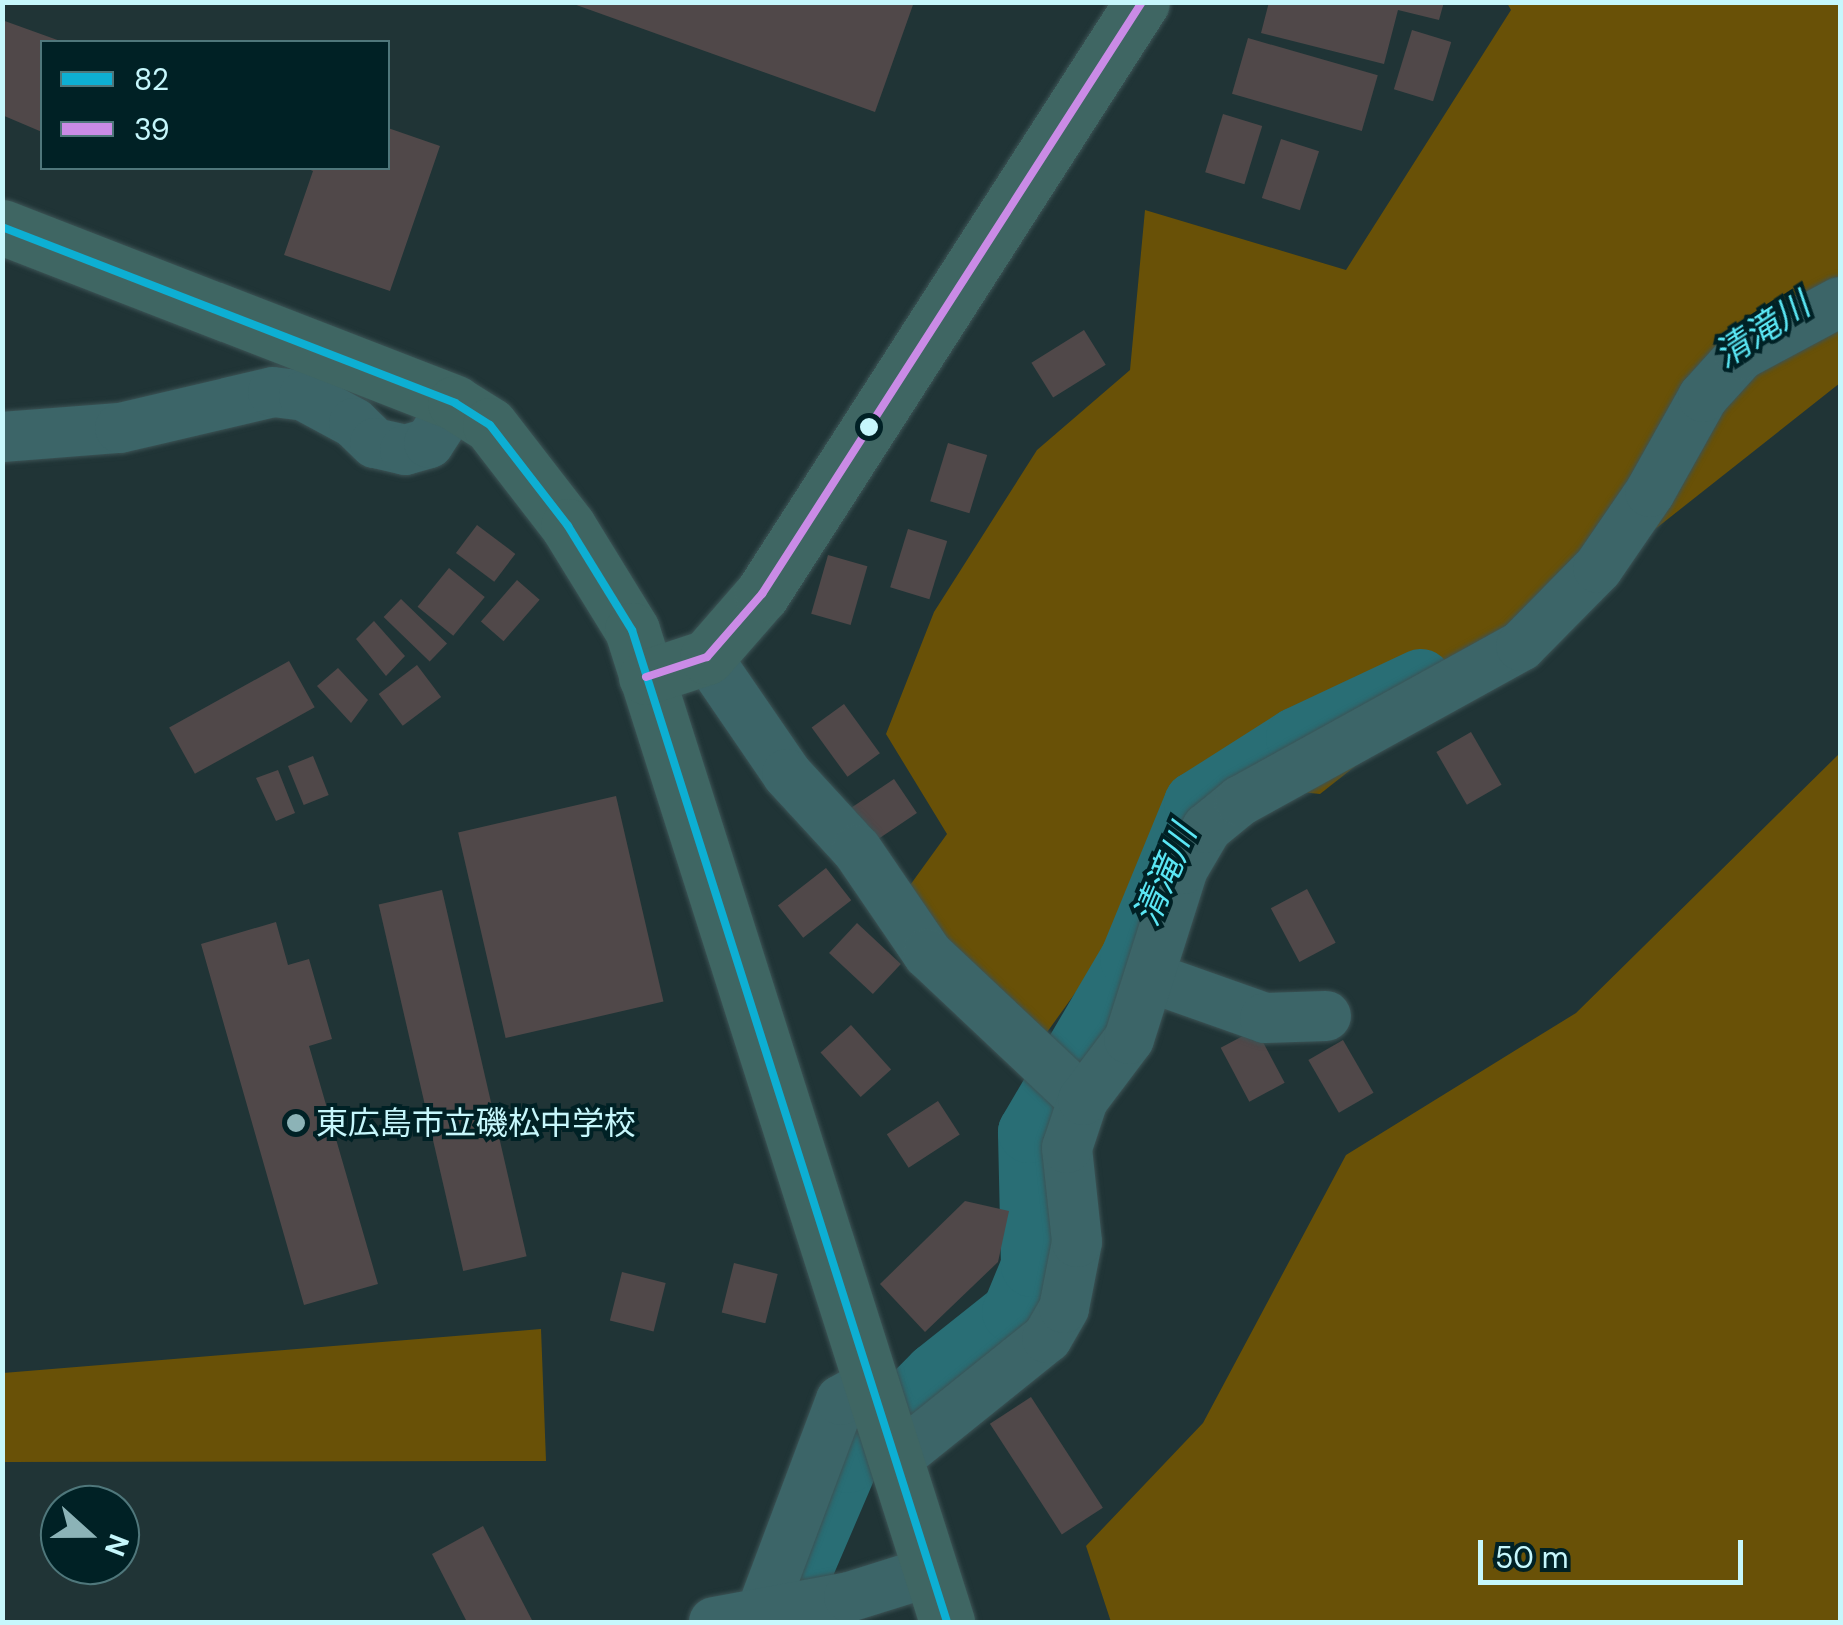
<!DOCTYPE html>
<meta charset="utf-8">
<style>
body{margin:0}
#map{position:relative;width:1843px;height:1625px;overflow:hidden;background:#203436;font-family:"DM Sans","Noto Sans JP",sans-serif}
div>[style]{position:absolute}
.forest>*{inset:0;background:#695107}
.river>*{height:62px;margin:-31px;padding:0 31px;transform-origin:31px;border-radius:31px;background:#296e75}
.building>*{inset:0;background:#504849;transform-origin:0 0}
.roads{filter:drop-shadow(0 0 2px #3c5355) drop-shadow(0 0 2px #3c5355)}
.minor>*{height:50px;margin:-25px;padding:0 25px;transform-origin:25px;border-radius:25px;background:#3c6568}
.major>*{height:55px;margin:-27.5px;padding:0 27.5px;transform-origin:27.5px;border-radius:27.5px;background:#3f6663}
.bus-1>*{height:8px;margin:-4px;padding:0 4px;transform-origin:4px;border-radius:4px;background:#0dafd3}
.bus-2>*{height:8px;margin:-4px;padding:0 4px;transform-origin:4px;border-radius:4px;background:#ca8be6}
.dots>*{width:28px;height:28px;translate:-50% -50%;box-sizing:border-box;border:5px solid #002125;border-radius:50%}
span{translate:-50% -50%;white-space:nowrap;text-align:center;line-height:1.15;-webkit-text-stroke:8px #002125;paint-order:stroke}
.poi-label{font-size:32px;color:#c6f7fc}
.left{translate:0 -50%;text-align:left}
.water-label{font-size:35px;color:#5ae6f4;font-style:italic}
.frame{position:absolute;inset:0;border:5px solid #c6f7fc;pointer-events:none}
.legend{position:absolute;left:40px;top:40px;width:350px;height:130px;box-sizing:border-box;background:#002125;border:2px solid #4f777b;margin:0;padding:12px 18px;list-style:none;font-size:30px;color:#c6f7fc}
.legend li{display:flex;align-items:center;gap:20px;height:50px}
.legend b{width:50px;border:2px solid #4f777b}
.north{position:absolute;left:40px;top:1485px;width:100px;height:100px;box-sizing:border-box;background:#002125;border:2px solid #4f777b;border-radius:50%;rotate:111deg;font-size:28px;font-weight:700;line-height:40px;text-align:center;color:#c6f7fc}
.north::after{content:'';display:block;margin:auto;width:35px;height:45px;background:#8cb3b7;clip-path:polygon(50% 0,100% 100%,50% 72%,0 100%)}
.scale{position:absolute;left:1478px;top:1540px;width:265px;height:45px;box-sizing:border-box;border:5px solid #c6f7fc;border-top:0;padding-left:12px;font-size:30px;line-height:35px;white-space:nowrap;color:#c6f7fc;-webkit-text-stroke:8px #002125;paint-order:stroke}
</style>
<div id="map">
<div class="forest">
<i style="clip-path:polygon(1507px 3px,1840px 3px,1840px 383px,1320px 794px,1225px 784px,1030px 1056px,895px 906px,947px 834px,886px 734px,934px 612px,1037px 450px,1130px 370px,1145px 210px,1346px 270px,1511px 10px)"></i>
<i style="clip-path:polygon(1840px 753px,1840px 1622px,1111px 1622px,1086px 1546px,1203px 1423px,1346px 1155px,1576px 1013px)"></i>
<i style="clip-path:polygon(541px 1329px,546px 1461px,3px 1462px,3px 1373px)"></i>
</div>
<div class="river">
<i style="left:783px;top:1614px;width:165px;rotate:-66.8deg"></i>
<i style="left:848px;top:1462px;width:124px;rotate:-45.3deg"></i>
<i style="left:935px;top:1374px;width:100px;rotate:-38.5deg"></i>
<i style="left:1013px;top:1312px;width:50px;rotate:-67.6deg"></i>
<i style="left:1032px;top:1266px;width:134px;rotate:-91.3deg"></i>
<i style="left:1029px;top:1132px;width:201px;rotate:-59.5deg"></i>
<i style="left:1131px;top:959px;width:169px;rotate:-67.7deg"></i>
<i style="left:1195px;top:803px;width:121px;rotate:-32.5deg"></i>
<i style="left:1297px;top:738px;width:137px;rotate:-25.1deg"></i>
</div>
<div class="building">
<i style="clip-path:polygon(568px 2px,914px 2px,875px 112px)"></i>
<i style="clip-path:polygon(1269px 2px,1444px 2px,1439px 20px,1398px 10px,1384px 64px,1261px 33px)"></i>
<i style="clip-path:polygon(2px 20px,63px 42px,42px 42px,42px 132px,2px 115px)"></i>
<i style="left:1412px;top:30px;width:41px;height:62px;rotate:17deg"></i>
<i style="left:1248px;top:38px;width:135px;height:58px;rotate:16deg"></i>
<i style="left:1223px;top:114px;width:41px;height:61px;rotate:17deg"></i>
<i style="clip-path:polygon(388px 128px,440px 146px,390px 291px,284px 255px,313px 171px,306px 168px,388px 168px)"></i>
<i style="left:1281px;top:139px;width:40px;height:62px;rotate:18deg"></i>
<i style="left:1084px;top:330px;width:41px;height:62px;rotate:58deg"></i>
<i style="left:948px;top:443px;width:41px;height:61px;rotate:17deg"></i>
<i style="left:477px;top:525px;width:48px;height:35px;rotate:37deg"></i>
<i style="left:908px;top:529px;width:41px;height:61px;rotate:17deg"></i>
<i style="left:828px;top:555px;width:41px;height:61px;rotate:16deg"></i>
<i style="left:449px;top:568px;width:46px;height:50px;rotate:39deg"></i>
<i style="left:517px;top:580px;width:30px;height:55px;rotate:41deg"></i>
<i style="left:401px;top:599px;width:64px;height:25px;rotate:44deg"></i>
<i style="clip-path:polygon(374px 621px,405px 656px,386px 676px,356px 639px)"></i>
<i style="left:289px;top:661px;width:53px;height:137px;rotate:61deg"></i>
<i style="left:417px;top:665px;width:40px;height:48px;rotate:53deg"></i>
<i style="clip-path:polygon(338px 668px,368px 700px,351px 723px,317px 686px)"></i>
<i style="left:844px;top:704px;width:61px;height:40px;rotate:54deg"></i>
<i style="left:1471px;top:732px;width:61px;height:40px;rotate:60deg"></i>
<i style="left:313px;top:756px;width:42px;height:27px;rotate:68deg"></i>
<i style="clip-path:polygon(278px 770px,295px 813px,276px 821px,256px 778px)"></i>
<i style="left:894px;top:779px;width:41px;height:61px;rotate:56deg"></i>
<i style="left:616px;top:796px;width:211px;height:162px;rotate:77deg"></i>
<i style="left:826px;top:868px;width:41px;height:61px;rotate:52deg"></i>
<i style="left:1307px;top:889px;width:61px;height:41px;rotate:62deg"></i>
<i style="left:442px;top:890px;width:376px;height:65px;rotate:77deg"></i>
<i style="clip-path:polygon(276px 922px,288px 965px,309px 959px,332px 1039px,309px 1046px,378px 1284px,304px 1305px,201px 944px)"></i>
<i style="left:857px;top:923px;width:60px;height:41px;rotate:43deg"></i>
<i style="left:851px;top:1025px;width:60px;height:41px;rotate:48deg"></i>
<i style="left:1256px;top:1029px;width:61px;height:40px;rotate:62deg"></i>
<i style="left:1343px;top:1040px;width:61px;height:40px;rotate:60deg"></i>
<i style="left:938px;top:1101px;width:40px;height:61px;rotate:57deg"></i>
<i style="clip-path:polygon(965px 1201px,1009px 1211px,998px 1262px,925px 1332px,880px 1284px)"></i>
<i style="left:734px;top:1263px;width:45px;height:51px;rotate:14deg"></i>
<i style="left:622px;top:1272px;width:45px;height:50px;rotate:14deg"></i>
<i style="left:1031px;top:1397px;width:132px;height:49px;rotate:57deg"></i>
<i style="clip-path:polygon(483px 1526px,533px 1622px,467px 1622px,432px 1554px)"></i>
</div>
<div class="roads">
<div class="minor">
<i style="left:2px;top:437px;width:118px;rotate:-4.4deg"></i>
<i style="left:120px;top:428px;width:157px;rotate:-13.2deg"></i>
<i style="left:273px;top:392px;width:31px;rotate:7deg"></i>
<i style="left:304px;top:396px;width:57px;rotate:28.4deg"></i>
<i style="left:354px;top:423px;width:29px;rotate:44deg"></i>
<i style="left:375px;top:443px;width:31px;rotate:13deg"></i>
<i style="left:405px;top:450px;width:25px;rotate:-16deg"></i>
<i style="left:429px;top:443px;width:48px;rotate:-57deg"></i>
<i style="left:707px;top:657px;width:142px;rotate:55.6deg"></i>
<i style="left:787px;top:774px;width:103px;rotate:47.4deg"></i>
<i style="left:857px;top:850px;width:126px;rotate:55.7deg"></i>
<i style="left:928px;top:954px;width:213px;rotate:43.3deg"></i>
<i style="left:1152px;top:978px;width:120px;rotate:19.5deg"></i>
<i style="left:1265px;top:1018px;width:61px;rotate:-1.9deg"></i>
<i style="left:895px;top:1460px;width:195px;rotate:-38.8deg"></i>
<i style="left:1047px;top:1338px;width:34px;rotate:-60deg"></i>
<i style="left:1064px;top:1308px;width:67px;rotate:-78.9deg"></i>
<i style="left:1077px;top:1242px;width:95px;rotate:-96.1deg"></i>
<i style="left:1067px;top:1148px;width:51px;rotate:-71.6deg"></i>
<i style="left:1083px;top:1100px;width:76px;rotate:-53deg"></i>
<i style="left:1129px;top:1039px;width:178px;rotate:-72.4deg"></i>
<i style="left:1183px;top:869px;width:48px;rotate:-59.7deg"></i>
<i style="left:1207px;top:828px;width:43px;rotate:-39.3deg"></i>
<i style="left:1240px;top:801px;width:321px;rotate:-28.9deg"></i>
<i style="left:1521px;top:646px;width:110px;rotate:-45.4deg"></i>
<i style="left:1598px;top:568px;width:92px;rotate:-55.6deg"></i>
<i style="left:1650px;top:492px;width:109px;rotate:-60.8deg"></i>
<i style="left:1703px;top:397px;width:57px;rotate:-47.9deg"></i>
<i style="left:1741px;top:355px;width:112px;rotate:-28.2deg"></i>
<i style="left:762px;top:1610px;width:224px;rotate:-69.4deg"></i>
<i style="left:841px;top:1400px;width:33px;rotate:-29deg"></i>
<i style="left:714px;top:1622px;width:137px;rotate:-10.5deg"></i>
<i style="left:849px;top:1597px;width:84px;rotate:-17.4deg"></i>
</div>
<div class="major">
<i style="left:2px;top:227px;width:486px;rotate:21.2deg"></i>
<i style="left:455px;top:403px;width:41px;rotate:32.2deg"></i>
<i style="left:490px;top:425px;width:128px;rotate:52.3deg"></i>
<i style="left:568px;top:526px;width:122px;rotate:58.4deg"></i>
<i style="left:632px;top:630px;width:1041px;rotate:72.38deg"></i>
<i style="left:646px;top:677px;width:64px;rotate:-18.2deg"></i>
<i style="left:707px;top:657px;width:84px;rotate:-48.9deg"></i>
<i style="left:762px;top:594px;width:703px;rotate:-57.3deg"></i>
</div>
</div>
<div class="bus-1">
<i style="left:2px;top:227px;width:486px;rotate:21.2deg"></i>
<i style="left:455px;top:403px;width:41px;rotate:32.2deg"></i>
<i style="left:490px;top:425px;width:128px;rotate:52.3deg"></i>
<i style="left:568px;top:526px;width:122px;rotate:58.4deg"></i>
<i style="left:632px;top:630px;width:1041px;rotate:72.38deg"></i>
</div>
<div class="bus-2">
<i style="left:646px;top:677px;width:64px;rotate:-18.2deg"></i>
<i style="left:707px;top:657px;width:84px;rotate:-48.9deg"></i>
<i style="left:762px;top:594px;width:703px;rotate:-57.3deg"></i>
</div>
<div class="dots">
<i style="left:869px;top:427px;background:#c6f7fc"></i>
<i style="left:296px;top:1123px;background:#8cb3b7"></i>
</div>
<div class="poi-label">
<span class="left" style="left:316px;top:1123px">東広島市立磯松中学校</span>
</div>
<div class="water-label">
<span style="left:1762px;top:330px;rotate:-33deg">清滝川</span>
<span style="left:1165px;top:875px;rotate:-67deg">清滝川</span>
</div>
<div class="frame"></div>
<ul class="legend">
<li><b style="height:12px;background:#0dafd3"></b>82</li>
<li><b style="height:12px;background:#ca8be6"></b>39</li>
</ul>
<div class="north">N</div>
<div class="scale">50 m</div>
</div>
